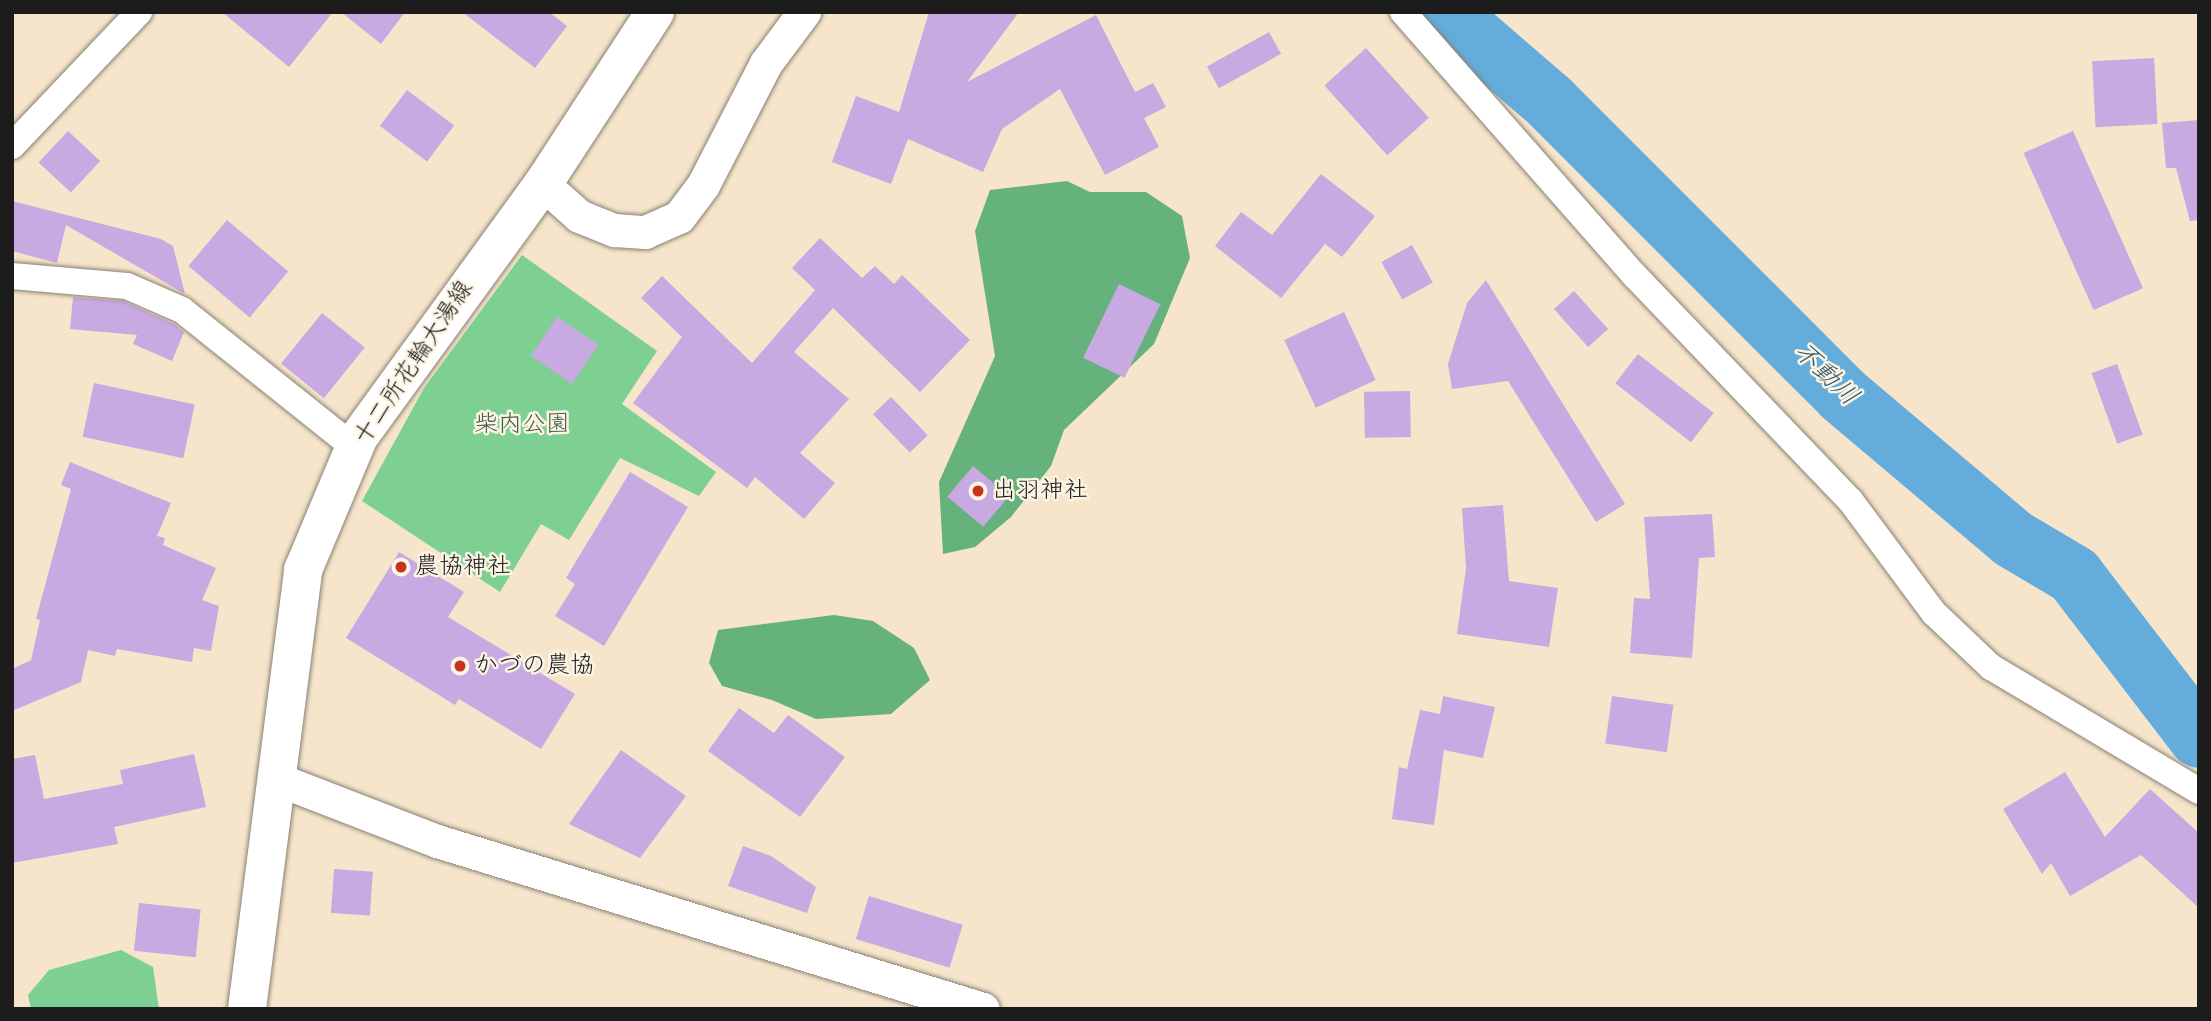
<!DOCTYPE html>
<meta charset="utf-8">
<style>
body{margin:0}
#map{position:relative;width:2211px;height:1021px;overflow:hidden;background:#f6e5cb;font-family:Mynerve,"Klee One",sans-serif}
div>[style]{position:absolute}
.green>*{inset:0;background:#7ed092}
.forest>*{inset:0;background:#66b27c}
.river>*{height:60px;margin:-30px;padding:0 30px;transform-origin:30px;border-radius:30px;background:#63acdb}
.building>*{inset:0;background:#c8a9e2;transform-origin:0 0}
.roads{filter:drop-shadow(0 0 2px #898074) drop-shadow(0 0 2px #898074)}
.minor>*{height:26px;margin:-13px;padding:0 13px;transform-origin:13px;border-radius:13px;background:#fff}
.tertiary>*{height:33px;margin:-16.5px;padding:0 16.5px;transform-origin:16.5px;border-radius:16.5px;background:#fff}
.primary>*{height:38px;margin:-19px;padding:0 19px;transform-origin:19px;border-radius:19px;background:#fff}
.dots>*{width:19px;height:19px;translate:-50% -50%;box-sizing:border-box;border:4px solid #fcf5e5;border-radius:50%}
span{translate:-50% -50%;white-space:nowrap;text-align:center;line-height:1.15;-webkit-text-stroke:5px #fcf5e5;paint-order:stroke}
.street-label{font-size:24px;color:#1c1c1c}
.park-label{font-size:24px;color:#3e5b45}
.poi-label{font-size:24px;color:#1c1c1c}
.left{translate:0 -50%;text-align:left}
.water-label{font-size:26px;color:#385668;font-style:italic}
.frame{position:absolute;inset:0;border:14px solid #1c1c1c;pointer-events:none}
</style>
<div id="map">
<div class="green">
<i style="clip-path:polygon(522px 255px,657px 351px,622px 404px,716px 472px,699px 496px,620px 458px,569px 540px,541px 524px,500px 592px,362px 501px,424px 388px)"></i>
<i style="clip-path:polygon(121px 950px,153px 967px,159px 1009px,31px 1009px,28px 995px,49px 970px)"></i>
</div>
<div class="forest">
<i style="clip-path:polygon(1067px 181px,1090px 192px,1146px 192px,1182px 216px,1190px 258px,1154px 344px,1064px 430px,1051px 466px,1011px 517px,975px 547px,943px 554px,939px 482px,995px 356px,975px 231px,990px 190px)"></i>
<i style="clip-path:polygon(834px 615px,873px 621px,914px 648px,930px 680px,891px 714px,816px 719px,772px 700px,722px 686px,709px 663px,718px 630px)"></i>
</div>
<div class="river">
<i style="left:1446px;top:12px;width:136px;rotate:40.8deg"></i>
<i style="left:1549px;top:101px;width:417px;rotate:45deg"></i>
<i style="left:1844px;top:396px;width:221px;rotate:40.2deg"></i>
<i style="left:2013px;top:539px;width:71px;rotate:30.5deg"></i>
<i style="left:2074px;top:575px;width:205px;rotate:52.5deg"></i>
</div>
<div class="building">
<i style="clip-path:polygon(222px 12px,333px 12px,289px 67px)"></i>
<i style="clip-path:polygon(341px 12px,405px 12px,381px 44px)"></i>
<i style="clip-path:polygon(462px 12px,549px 12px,567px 26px,535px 68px)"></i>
<i style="clip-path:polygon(929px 12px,1019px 12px,967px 82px,1096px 15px,1135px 92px,1153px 83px,1166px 107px,1144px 118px,1159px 147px,1105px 175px,1060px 89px,1002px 129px,983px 172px,908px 139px,891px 184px,832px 162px,856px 96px,899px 112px)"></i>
<i style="left:1269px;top:32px;width:25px;height:71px;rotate:61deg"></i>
<i style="left:1366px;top:48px;width:94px;height:56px;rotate:48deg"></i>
<i style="left:2154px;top:58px;width:66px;height:62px;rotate:87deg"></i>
<i style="left:407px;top:90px;width:59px;height:45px;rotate:37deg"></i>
<i style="clip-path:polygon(2199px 120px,2199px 220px,2190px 221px,2176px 168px,2166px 168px,2162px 123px)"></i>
<i style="left:68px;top:131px;width:44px;height:43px;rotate:43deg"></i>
<i style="left:2073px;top:131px;width:172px;height:54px;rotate:66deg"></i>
<i style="clip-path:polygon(1321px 174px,1375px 216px,1342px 257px,1325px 244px,1281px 298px,1215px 246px,1241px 212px,1272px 235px)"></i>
<i style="clip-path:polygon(12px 201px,161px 239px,173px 246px,185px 294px,66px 225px,57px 263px,12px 251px)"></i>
<i style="left:227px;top:220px;width:80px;height:60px;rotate:40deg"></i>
<i style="clip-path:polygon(820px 238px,862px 278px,875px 266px,894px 284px,902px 275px,970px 340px,920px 392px,833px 308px,794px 352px,849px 399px,800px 453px,835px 483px,804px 519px,755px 477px,747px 488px,633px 403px,682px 337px,641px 298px,662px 276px,752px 363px,815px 290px,792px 268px)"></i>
<i style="left:1412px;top:245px;width:43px;height:35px;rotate:61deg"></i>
<i style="clip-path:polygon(1486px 280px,1625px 504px,1596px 522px,1508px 381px,1452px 389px,1448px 364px,1467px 303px)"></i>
<i style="left:1119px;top:284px;width:46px;height:82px;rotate:26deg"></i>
<i style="left:1574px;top:291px;width:51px;height:27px;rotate:48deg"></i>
<i style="clip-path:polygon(73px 297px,123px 301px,174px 324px,184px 332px,172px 361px,133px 344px,137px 335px,70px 329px)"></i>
<i style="left:1344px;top:312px;width:75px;height:66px;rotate:65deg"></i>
<i style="left:322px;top:313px;width:55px;height:65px;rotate:39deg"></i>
<i style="left:557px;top:317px;width:50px;height:47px;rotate:34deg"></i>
<i style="left:1638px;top:354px;width:96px;height:37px;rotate:38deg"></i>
<i style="left:2117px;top:364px;width:75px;height:27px;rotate:70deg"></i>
<i style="left:94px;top:383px;width:103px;height:55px;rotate:12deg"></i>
<i style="left:1410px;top:391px;width:46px;height:46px;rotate:89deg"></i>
<i style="left:891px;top:397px;width:53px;height:25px;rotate:46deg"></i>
<i style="clip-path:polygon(70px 462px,171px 503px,157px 536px,165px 538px,163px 545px,216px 568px,202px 600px,219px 606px,211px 651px,194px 648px,192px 662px,117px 649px,115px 656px,88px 650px,81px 682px,12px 711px,12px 669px,31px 660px,40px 620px,36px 619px,71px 489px,61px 485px)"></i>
<i style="left:973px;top:466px;width:47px;height:40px;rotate:40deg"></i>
<i style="clip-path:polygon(630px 472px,688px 507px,604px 646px,555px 616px,575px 584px,566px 578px)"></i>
<i style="clip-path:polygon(1503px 505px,1509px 581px,1558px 588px,1549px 647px,1457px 634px,1466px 568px,1462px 508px)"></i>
<i style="clip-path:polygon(1712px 514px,1715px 557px,1699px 558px,1692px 658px,1630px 653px,1634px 598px,1650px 599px,1644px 517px)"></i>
<i style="clip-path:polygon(399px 552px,464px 592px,448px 617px,575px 694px,541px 749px,459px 699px,455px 705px,346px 638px)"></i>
<i style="clip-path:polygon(1443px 696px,1495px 707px,1483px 758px,1444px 750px,1434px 825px,1392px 819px,1399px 767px,1407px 769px,1420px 710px,1440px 714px)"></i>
<i style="left:1612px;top:696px;width:62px;height:48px;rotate:8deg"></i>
<i style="clip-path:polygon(739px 708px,774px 733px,788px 715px,845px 757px,800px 817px,708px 751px)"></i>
<i style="clip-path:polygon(621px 750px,686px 796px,640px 858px,569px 824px)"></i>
<i style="clip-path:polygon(194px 754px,206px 807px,114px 827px,118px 844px,12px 863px,12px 759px,35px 755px,44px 799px,123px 784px,120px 770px)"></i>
<i style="clip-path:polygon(2065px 772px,2105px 837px,2150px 789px,2199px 833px,2199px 908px,2141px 855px,2070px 896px,2051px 863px,2042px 874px,2003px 809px)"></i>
<i style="clip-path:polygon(743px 846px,771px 856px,816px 887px,807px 913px,728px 886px)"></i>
<i style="left:334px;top:869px;width:39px;height:44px;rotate:4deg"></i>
<i style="left:869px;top:896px;width:98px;height:45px;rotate:17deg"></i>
<i style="left:139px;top:903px;width:62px;height:48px;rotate:6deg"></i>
</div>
<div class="roads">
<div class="minor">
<i style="left:1403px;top:12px;width:351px;rotate:48.7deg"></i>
<i style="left:1635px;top:276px;width:310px;rotate:46.2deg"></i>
<i style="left:1850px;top:500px;width:141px;rotate:53.4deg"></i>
<i style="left:1934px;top:613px;width:79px;rotate:43.5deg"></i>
<i style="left:1991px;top:667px;width:242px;rotate:30.8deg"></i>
<i style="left:12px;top:146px;width:185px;rotate:-46.5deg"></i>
<i style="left:12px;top:276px;width:115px;rotate:5deg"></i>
<i style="left:127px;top:286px;width:60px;rotate:23.6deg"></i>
<i style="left:182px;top:310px;width:221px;rotate:38.6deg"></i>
</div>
<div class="tertiary">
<i style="left:543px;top:184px;width:48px;rotate:41.6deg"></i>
<i style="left:579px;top:216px;width:38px;rotate:22deg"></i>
<i style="left:614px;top:230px;width:31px;rotate:4deg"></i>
<i style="left:645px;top:232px;width:37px;rotate:-24deg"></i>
<i style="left:679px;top:217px;width:40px;rotate:-53deg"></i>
<i style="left:703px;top:185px;width:137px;rotate:-62.7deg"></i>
<i style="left:766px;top:63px;width:64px;rotate:-53.3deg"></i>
<i style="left:277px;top:779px;width:172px;rotate:21.2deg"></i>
<i style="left:437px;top:841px;width:571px;rotate:17.1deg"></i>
</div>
<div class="primary">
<i style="left:247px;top:1009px;width:443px;rotate:-82.7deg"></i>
<i style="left:303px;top:570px;width:144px;rotate:-67.2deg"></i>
<i style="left:359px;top:437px;width:313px;rotate:-54deg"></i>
<i style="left:543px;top:184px;width:205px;rotate:-56.9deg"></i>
</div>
</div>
<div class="dots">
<i style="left:978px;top:491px;background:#c8321e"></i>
<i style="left:401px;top:567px;background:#c8321e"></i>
<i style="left:460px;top:666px;background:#c8321e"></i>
</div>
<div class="street-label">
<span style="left:414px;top:363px;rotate:-56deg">十二所花輪大湯線</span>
</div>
<div class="park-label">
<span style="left:522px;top:425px">柴内公園</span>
</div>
<div class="poi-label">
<span class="left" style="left:992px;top:491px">出羽神社</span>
<span class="left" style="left:415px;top:567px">農協神社</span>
<span class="left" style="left:474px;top:666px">かづの農協</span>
</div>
<div class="water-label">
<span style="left:1825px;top:375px;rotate:44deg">不動川</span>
</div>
<div class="frame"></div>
</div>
